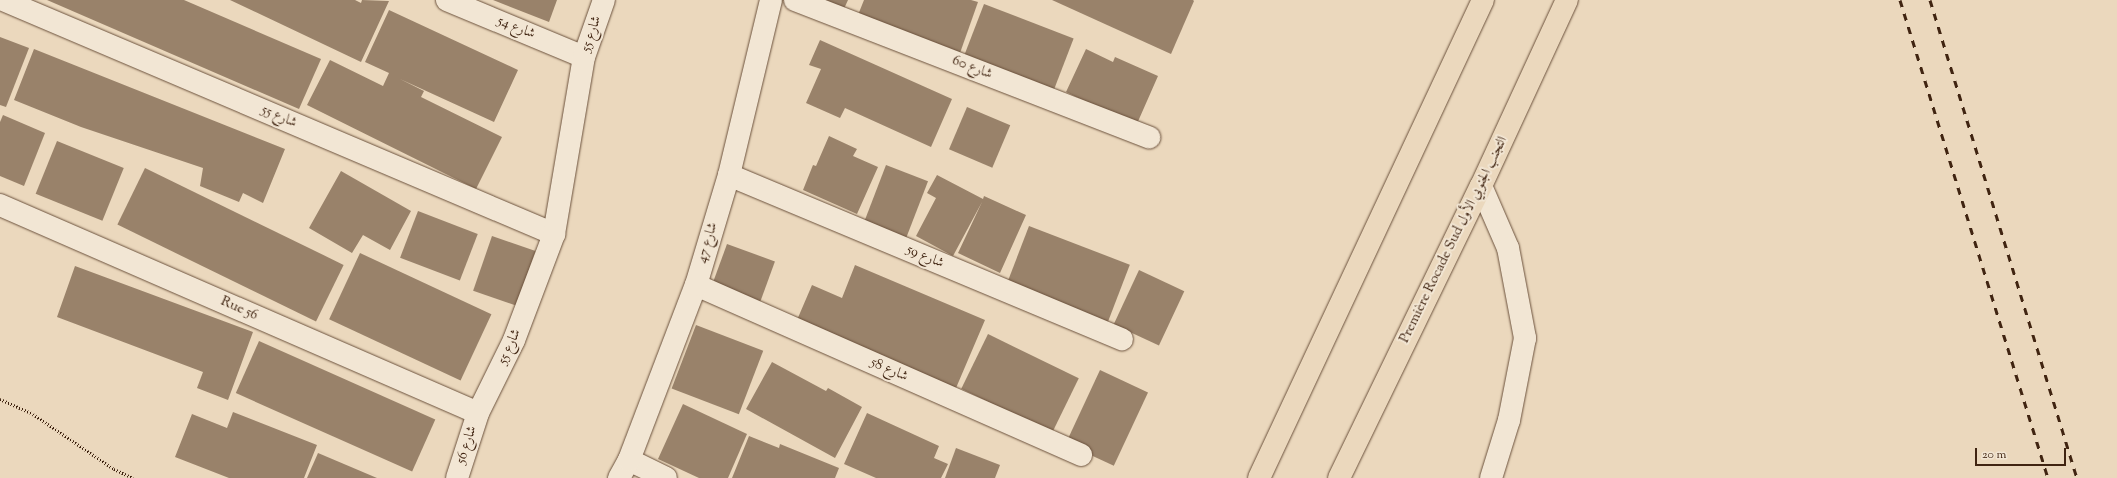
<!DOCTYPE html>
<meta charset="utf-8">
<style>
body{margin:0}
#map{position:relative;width:2117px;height:478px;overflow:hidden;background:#ebd8bd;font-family:"Sorts Mill Goudy",Amiri,serif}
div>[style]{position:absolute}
.building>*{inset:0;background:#99826a;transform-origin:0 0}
.path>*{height:2.5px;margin-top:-1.25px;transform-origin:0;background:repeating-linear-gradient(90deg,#402411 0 1px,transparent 0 3px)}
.roads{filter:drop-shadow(0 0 1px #6b513c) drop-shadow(0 0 1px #6b513c)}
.street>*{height:22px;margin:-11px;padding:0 11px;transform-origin:11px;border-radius:11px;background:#f2e6d4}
.highway>*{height:22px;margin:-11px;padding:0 11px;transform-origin:11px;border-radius:11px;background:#ebd8bd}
.rail>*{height:3px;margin-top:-1.5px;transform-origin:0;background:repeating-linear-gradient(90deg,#402411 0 7px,transparent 0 14px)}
span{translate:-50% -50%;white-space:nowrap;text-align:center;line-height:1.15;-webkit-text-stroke:4px #f2e6d4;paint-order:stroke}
.street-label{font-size:14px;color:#402411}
.scale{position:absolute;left:1975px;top:448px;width:91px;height:18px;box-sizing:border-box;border:2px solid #402411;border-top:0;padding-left:5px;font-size:12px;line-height:14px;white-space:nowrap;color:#402411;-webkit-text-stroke:3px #f2e6d4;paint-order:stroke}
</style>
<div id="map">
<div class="building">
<i style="clip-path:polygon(47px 0,184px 0,321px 59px,299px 109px)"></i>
<i style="clip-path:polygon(230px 0,355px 0,361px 3px,362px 0,389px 1px,361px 62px)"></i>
<i style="clip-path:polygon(493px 0,557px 0,549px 22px)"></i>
<i style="clip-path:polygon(817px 0,848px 0,843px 11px)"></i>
<i style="clip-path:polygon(864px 0,971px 0,978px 2px,960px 53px,858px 15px)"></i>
<i style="clip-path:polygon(1052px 0,1193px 0,1194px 1px,1171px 54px)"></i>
<i style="left:984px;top:4px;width:96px;height:55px;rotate:21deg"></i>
<i style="clip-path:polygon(389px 10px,518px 70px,494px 122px,400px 79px,424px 91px,421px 97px,502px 137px,476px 189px,307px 105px,330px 60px,383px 86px,389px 73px,365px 62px)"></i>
<i style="clip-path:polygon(0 37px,29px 48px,6px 107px,0 105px)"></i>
<i style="clip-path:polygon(820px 40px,952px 99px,931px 147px,845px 108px,840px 118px,806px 103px,821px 69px,809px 65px)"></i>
<i style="clip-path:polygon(34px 49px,285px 149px,263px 203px,243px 193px,239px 202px,200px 186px,203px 168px,81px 127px,14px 100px)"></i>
<i style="clip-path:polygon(1086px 49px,1113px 62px,1115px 57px,1158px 76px,1136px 126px,1066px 92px)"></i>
<i style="left:967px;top:107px;width:47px;height:46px;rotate:23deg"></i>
<i style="clip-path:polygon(3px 115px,45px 133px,24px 186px,0 176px,0 122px)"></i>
<i style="clip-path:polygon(829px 136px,857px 149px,853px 156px,878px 167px,857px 214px,803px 190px,813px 165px,816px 166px)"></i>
<i style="left:57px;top:141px;width:72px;height:57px;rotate:22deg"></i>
<i style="left:886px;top:165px;width:45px;height:61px;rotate:21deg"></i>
<i style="left:145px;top:168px;width:221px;height:63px;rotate:26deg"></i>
<i style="clip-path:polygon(341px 171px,411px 211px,390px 250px,363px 235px,352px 253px,309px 228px)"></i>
<i style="clip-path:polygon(937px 175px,983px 199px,984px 196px,1026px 215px,1000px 273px,958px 253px,982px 202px,953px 256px,916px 236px,936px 198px,927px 193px)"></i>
<i style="left:418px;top:211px;width:64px;height:50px;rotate:21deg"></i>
<i style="left:1029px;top:226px;width:108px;height:61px;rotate:21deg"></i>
<i style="left:492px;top:236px;width:46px;height:58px;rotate:19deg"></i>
<i style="left:727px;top:244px;width:51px;height:44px;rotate:20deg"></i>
<i style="left:360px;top:253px;width:145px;height:73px;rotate:25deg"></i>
<i style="clip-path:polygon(855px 265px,985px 320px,956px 388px,797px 320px,812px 285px,842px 298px)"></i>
<i style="clip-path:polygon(75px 266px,253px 332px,228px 400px,197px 388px,203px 372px,57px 317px)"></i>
<i style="left:1139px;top:270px;width:50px;height:60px;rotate:25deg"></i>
<i style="left:696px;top:325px;width:72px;height:68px;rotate:21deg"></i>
<i style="left:988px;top:334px;width:101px;height:61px;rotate:26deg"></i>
<i style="left:259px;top:341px;width:193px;height:57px;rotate:24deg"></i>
<i style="clip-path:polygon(772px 362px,826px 391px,828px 388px,862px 407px,835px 458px,746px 409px)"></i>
<i style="left:1100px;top:370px;width:53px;height:81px;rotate:25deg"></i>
<i style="clip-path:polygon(683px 404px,747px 434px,728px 478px,699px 478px,658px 459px)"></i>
<i style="clip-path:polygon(233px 412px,317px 445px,304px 478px,229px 478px,175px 457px,192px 414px,227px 428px)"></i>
<i style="clip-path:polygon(867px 413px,939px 446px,934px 458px,948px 464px,941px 478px,876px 478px,844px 464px)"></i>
<i style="clip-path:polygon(749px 436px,779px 448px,780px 444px,839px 468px,835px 478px,732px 478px)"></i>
<i style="clip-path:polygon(956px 448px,1000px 465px,995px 478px,945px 478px)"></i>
<i style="clip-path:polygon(318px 453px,377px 478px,307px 478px)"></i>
</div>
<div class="path">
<i style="left:0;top:399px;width:36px;rotate:24deg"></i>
<i style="left:33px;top:414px;width:98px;rotate:34.2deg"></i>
<i style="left:114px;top:469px;width:21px;rotate:25deg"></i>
</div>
<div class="roads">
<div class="street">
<i style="left:3px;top:0;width:599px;rotate:23.01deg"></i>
<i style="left:447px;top:0;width:148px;rotate:22.6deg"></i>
<i style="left:795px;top:0;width:380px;rotate:21.2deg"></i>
<i style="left:729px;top:175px;width:426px;rotate:22.7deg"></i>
<i style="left:1481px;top:186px;width:68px;rotate:66.5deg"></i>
<i style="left:1508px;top:248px;width:92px;rotate:79.3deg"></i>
<i style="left:1525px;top:338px;width:84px;rotate:101deg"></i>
<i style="left:1509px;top:420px;width:61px;rotate:107.2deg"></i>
<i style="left:0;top:205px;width:521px;rotate:23.52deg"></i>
<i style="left:696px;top:285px;width:421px;rotate:23.8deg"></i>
<i style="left:629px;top:460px;width:41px;rotate:25.9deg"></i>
<i style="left:457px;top:478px;width:68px;rotate:-72.1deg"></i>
<i style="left:478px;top:413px;width:81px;rotate:-63.7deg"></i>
<i style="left:514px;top:340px;width:113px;rotate:-69.3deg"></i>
<i style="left:554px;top:234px;width:180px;rotate:-80.4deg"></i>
<i style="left:584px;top:57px;width:60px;rotate:-70.7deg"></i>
<i style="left:619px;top:478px;width:21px;rotate:-61deg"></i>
<i style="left:629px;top:460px;width:187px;rotate:-69.1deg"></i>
<i style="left:696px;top:285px;width:115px;rotate:-73.3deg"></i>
<i style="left:729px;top:175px;width:180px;rotate:-76.5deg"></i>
</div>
<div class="highway">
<i style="left:1259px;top:478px;width:528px;rotate:-64.89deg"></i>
<i style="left:1339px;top:478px;width:325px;rotate:-64.1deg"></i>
<i style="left:1481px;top:186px;width:205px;rotate:-65.2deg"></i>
</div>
</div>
<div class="rail">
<i style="left:1900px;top:0;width:500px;rotate:72.8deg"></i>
<i style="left:1930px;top:0;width:500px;rotate:72.91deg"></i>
</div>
<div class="street-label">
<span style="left:516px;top:28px;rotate:22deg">شارع 54</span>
<span style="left:592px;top:34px;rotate:-72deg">شارع 55</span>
<span style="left:972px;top:68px;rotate:21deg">شارع 60</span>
<span style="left:279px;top:117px;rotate:23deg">شارع 55</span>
<span style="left:1454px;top:240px;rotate:-64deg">Première Rocade Sud التجنب الجنوبي الأول</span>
<span style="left:708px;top:243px;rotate:-74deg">شارع 47</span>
<span style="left:925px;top:257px;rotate:23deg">شارع 59</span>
<span style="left:239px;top:309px;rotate:24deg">Rue 56</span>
<span style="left:510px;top:347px;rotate:-66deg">شارع 55</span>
<span style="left:889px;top:370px;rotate:24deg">شارع 58</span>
<span style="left:467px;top:445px;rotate:-72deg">شارع 56</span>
</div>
<div class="scale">20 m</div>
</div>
